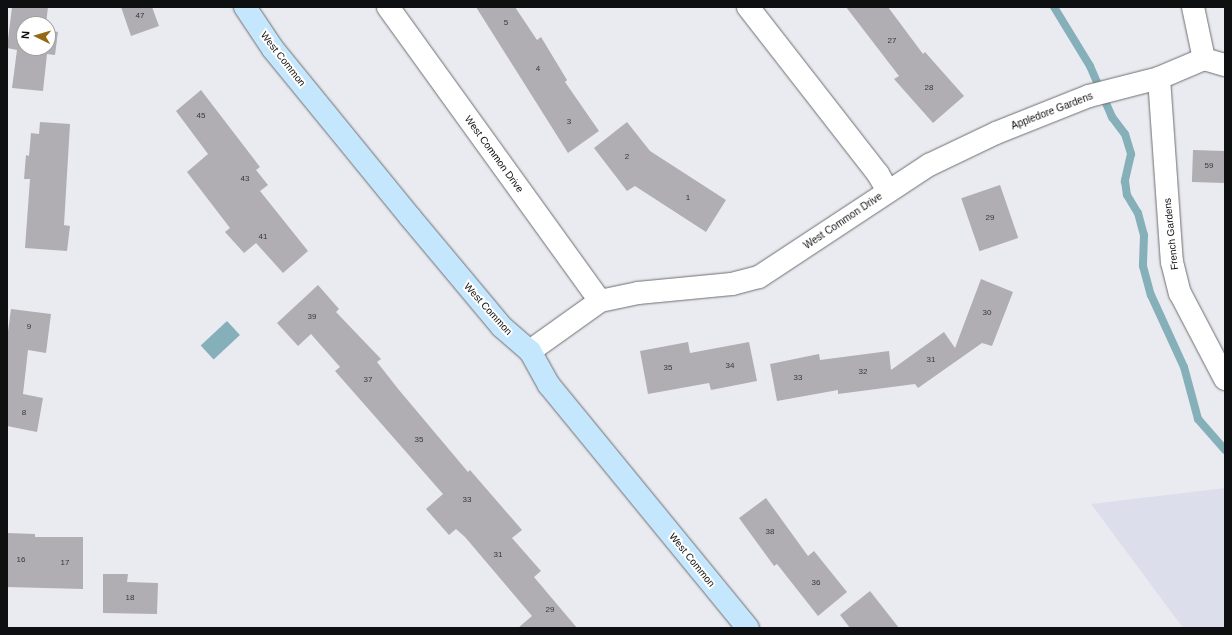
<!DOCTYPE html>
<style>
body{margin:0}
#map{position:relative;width:1232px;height:635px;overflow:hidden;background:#eaebf0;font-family:Helvetica,sans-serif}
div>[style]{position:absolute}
.built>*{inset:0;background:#dcdfeb}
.water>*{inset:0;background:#85b0b9;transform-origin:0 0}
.stream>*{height:8px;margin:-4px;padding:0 4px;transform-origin:4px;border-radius:4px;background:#85b0b9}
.building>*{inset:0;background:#b0aeb2;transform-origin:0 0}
.roads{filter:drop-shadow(0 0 1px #6d6e72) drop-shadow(0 0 1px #6d6e72)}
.street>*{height:22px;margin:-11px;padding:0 11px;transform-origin:11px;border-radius:11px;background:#fff}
.secondary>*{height:22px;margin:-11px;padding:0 11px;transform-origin:11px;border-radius:11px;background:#c5e7fe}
span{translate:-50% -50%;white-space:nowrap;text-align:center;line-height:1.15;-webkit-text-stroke:4px #fff;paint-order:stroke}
.number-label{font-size:8px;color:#363738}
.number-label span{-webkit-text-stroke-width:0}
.street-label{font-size:10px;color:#0e0f10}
.frame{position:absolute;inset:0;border:8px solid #0e0f10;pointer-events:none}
.north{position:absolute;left:16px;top:16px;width:40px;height:40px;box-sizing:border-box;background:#fff;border:1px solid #9f9f9f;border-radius:50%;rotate:275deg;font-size:11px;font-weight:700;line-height:16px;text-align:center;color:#0e0f10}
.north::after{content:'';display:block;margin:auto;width:14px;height:18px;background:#936a13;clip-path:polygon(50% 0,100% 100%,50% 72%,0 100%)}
</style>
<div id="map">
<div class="built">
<i style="clip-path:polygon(1225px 488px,1225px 628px,1183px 628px,1091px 504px)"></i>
</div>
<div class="water">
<i style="left:227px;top:321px;width:19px;height:36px;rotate:47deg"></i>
</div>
<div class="stream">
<i style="left:1054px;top:7px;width:69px;rotate:58.6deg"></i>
<i style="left:1090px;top:66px;width:56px;rotate:66.7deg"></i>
<i style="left:1112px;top:117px;width:21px;rotate:53deg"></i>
<i style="left:1125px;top:134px;width:21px;rotate:73deg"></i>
<i style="left:1131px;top:154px;width:28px;rotate:103deg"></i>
<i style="left:1125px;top:181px;width:14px;rotate:82deg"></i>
<i style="left:1127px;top:195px;width:21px;rotate:59deg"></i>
<i style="left:1138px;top:213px;width:23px;rotate:75deg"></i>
<i style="left:1144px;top:235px;width:31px;rotate:92deg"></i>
<i style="left:1143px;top:266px;width:30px;rotate:75deg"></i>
<i style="left:1151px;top:295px;width:79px;rotate:65.4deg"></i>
<i style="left:1184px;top:367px;width:54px;rotate:74.9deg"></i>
<i style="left:1198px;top:419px;width:41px;rotate:48.9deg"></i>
</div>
<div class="building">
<i style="clip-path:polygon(12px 7px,48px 7px,46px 24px,24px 24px,24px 48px,48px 48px,48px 30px,58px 32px,55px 55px,47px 54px,43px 91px,12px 88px,17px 50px,7px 48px)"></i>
<i style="clip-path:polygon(121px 7px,152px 7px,159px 26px,131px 36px)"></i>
<i style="clip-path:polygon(476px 7px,515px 7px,537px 40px,541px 37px,567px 80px,565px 82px,599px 131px,568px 153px)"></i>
<i style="clip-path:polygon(846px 7px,888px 7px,923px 54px,925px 52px,964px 96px,933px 123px,894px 79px,899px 76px)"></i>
<i style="clip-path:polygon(201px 90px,260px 167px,256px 170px,268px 185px,260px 191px,308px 251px,283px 273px,256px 243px,244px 253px,225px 232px,230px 228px,187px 172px,208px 154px,176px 111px)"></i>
<i style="clip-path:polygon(40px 122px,70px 124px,64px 225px,70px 226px,67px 251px,25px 248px,30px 179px,24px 179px,26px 155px,29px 156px,31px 133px,39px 134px)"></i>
<i style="clip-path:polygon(627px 122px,650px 151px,726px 200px,706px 232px,635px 186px,627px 191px,594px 148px)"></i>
<i style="left:1193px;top:150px;width:32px;height:32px;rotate:2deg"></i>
<i style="left:1000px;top:185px;width:56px;height:41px;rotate:71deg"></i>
<i style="clip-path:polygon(981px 279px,1013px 292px,992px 346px,982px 343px,918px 388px,915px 384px,838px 394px,838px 390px,777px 401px,770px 364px,819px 354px,820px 360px,889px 351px,891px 370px,944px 332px,955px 348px)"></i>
<i style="clip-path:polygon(318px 285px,339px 309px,336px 312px,381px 359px,377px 362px,399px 390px,468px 472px,470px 470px,522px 530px,512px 538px,541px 571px,534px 577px,577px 628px,518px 628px,532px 616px,465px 537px,456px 529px,449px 535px,426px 509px,443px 494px,335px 371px,340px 367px,311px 334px,298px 346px,277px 323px)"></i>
<i style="clip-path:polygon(11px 309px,51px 314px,46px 353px,28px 350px,23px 394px,43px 398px,37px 432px,7px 426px,7px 339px)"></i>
<i style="clip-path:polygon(688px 342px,690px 353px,749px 342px,757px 381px,711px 390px,709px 383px,648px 394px,640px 351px)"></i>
<i style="clip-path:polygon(766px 498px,808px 556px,814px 551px,847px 592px,818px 616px,777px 564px,774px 566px,739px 518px)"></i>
<i style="clip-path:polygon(7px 533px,35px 534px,35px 537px,83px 537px,83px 589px,7px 587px)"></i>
<i style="clip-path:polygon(103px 574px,128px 574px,127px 582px,158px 583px,157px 614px,103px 613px)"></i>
<i style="clip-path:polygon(870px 591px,899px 628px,850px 628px,840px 615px)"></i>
</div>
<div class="roads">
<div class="street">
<i style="left:388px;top:7px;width:362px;rotate:54.2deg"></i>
<i style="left:748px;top:7px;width:212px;rotate:52.1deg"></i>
<i style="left:878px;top:174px;width:20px;rotate:60deg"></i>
<i style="left:1193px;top:7px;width:53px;rotate:78.1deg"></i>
<i style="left:1159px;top:78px;width:184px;rotate:86deg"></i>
<i style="left:1172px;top:262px;width:32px;rotate:76deg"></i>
<i style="left:1180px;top:293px;width:97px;rotate:62.4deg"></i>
<i style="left:530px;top:351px;width:86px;rotate:-35.5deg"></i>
<i style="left:600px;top:301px;width:39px;rotate:-12deg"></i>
<i style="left:638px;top:293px;width:94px;rotate:-5.5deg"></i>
<i style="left:732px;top:284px;width:28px;rotate:-15deg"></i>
<i style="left:759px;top:277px;width:204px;rotate:-33.4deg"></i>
<i style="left:929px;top:165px;width:74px;rotate:-25.5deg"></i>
<i style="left:996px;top:133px;width:100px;rotate:-21.7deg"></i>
<i style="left:1089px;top:96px;width:72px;rotate:-14.4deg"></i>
<i style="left:1159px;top:78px;width:49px;rotate:-22.9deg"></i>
<i style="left:1204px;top:59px;width:22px;rotate:16deg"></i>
</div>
<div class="secondary">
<i style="left:245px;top:7px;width:50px;rotate:56.3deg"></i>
<i style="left:273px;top:49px;width:217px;rotate:50.8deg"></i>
<i style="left:410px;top:217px;width:143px;rotate:50.1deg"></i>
<i style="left:502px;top:327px;width:37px;rotate:41deg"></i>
<i style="left:530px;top:351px;width:39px;rotate:61deg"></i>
<i style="left:549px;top:385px;width:314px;rotate:50.7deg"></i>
</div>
</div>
<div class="number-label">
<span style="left:140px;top:16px">47</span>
<span style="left:506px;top:23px">5</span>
<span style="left:892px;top:41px">27</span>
<span style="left:538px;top:69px">4</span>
<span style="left:929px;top:88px">28</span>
<span style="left:201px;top:116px">45</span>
<span style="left:569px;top:122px">3</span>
<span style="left:627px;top:157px">2</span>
<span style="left:1209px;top:166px">59</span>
<span style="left:245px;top:179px">43</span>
<span style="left:688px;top:198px">1</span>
<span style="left:990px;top:218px">29</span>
<span style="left:263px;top:237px">41</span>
<span style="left:987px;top:313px">30</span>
<span style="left:312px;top:317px">39</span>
<span style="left:29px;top:327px">9</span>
<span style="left:931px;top:360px">31</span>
<span style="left:730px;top:366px">34</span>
<span style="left:668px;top:368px">35</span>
<span style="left:863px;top:372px">32</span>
<span style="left:798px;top:378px">33</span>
<span style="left:368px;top:380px">37</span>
<span style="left:24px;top:413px">8</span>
<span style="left:419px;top:440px">35</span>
<span style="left:467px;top:500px">33</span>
<span style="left:770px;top:532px">38</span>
<span style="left:498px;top:555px">31</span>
<span style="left:21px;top:560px">16</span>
<span style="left:65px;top:563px">17</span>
<span style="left:816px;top:583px">36</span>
<span style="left:130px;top:598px">18</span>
<span style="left:550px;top:610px">29</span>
</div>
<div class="street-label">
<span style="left:283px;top:59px;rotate:52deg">West Common</span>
<span style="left:1052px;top:111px;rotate:-21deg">Appledore Gardens</span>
<span style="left:494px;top:154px;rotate:54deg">West Common Drive</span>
<span style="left:843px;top:221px;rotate:-34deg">West Common Drive</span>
<span style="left:1171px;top:234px;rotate:-96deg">French Gardens</span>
<span style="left:488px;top:309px;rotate:48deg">West Common</span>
<span style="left:692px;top:560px;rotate:51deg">West Common</span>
</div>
<div class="frame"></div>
<div class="north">N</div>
</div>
